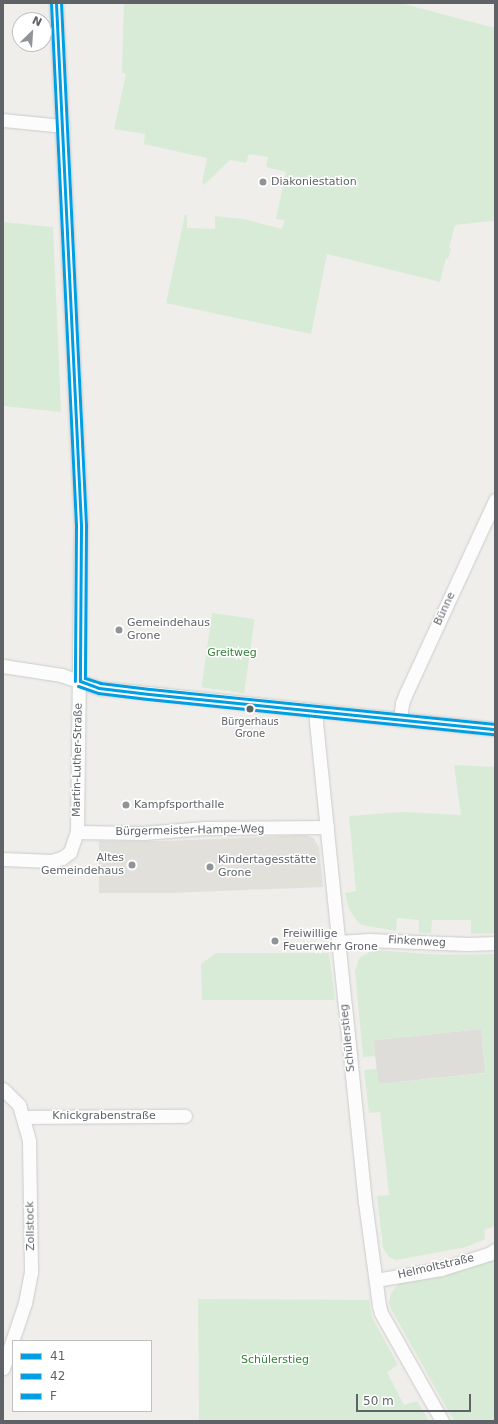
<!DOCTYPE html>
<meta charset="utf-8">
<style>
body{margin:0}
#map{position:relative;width:498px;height:1424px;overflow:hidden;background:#efeeea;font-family:"DejaVu Sans",sans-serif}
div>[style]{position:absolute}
.industrial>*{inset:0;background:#dfddda;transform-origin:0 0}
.education>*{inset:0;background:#e2e0da}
.green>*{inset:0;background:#d8ebd6;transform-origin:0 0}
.roads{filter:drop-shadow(0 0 1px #cbcccc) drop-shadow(0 0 1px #cbcccc)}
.street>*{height:13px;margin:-6.5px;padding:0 6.5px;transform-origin:6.5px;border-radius:6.5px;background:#fdfcfc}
.bus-1>*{height:3px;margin:-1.5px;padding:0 1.5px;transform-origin:1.5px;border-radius:1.5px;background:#009ee3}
.bus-2>*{height:3px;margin:-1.5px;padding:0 1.5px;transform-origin:1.5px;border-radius:1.5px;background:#009ee3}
.bus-3>*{height:3px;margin:-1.5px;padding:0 1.5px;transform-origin:1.5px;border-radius:1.5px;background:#009fe3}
.dots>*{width:11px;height:11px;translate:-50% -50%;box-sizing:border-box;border:2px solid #fff;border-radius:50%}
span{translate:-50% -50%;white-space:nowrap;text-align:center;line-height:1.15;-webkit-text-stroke:3px #fff;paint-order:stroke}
.bus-label{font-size:10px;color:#5f6368}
.poi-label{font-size:11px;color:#5f6368}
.left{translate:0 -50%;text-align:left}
.right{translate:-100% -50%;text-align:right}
.street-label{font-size:11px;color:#5f6368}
.park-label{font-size:11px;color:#348238}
.frame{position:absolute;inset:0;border:4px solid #5f6368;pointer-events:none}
.legend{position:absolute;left:12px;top:1340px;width:140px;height:72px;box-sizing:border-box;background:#fff;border:1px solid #bfc1c3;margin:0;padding:5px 7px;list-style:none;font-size:12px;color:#5f6368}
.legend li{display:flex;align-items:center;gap:8px;height:20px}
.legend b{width:20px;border:1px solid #bfc1c3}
.north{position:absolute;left:12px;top:12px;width:40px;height:40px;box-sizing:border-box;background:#fff;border:1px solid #bfc1c3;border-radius:50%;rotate:25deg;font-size:11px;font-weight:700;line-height:16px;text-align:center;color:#5f6368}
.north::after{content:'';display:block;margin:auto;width:14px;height:18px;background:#919496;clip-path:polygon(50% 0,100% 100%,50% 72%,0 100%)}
.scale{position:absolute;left:356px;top:1394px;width:115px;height:18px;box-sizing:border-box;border:2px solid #5f6368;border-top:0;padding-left:5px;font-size:12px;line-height:14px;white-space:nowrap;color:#5f6368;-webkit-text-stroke:3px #fff;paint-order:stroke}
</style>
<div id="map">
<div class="industrial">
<i style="left:481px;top:1029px;width:44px;height:108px;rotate:84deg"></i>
</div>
<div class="education">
<i style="clip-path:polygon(305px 835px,313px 838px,319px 847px,323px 887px,169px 893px,99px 893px,99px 841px,167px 841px)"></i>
</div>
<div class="green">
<i style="clip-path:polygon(124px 3px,400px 3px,495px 28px,495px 222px,492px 221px,455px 225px,449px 248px,451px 249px,448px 259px,446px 258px,440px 282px,327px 254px,311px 334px,166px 303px,185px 215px,187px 215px,187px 228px,215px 229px,215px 216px,243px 219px,282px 229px,285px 220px,276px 219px,286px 172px,266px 167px,268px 157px,249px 154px,246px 163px,230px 160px,204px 185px,202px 183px,207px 158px,144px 144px,145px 134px,114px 129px,126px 74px,122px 73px)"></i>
<i style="clip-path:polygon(3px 222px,53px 227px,61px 412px,3px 406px)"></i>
<i style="left:212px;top:613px;width:43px;height:75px;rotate:8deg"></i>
<i style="clip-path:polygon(454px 765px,495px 767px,495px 933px,471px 934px,471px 920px,432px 920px,431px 933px,419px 933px,419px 920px,397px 918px,396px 931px,362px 925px,357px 921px,349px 909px,345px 893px,356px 891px,349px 816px,403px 812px,461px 815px)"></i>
<i style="clip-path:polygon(374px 950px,443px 955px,495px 954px,495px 1226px,484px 1230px,485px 1239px,466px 1247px,396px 1260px,389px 1257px,383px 1248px,377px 1196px,389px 1195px,380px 1112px,369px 1113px,364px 1070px,377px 1069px,379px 1084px,486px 1073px,481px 1029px,374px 1040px,375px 1056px,363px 1057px,355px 971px,360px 957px)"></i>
<i style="clip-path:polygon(216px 953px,329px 953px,335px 1000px,202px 1000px,201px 964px)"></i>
<i style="clip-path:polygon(495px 1257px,495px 1421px,454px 1421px,391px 1309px,389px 1303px,391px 1293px,399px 1283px)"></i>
<i style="clip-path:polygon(198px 1299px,369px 1300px,372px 1317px,398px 1365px,387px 1372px,404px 1405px,417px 1401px,429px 1421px,199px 1421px)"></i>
</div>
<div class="roads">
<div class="street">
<i style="left:3px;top:120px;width:60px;rotate:5.7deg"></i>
<i style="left:3px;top:666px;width:59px;rotate:8.8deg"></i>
<i style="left:61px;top:675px;width:40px;rotate:18.9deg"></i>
<i style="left:99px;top:688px;width:398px;rotate:5.9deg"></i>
<i style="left:316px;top:711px;width:11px;rotate:90deg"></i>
<i style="left:316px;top:722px;width:285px;rotate:84.2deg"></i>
<i style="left:345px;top:1006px;width:197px;rotate:84.2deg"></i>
<i style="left:365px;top:1202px;width:105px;rotate:82.3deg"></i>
<i style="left:379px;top:1306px;width:7px;rotate:74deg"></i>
<i style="left:381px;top:1313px;width:124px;rotate:60.5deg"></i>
<i style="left:400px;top:720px;width:17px;rotate:-83deg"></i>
<i style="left:402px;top:703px;width:11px;rotate:-68deg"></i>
<i style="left:406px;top:693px;width:213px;rotate:-65.2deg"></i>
<i style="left:77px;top:832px;width:66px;rotate:0.9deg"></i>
<i style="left:143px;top:833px;width:62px;rotate:-4.6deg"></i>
<i style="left:205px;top:828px;width:122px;rotate:-0.5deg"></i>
<i style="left:3px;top:859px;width:48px;rotate:2.4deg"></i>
<i style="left:51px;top:861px;width:11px;rotate:-15deg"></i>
<i style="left:62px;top:858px;width:10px;rotate:-37deg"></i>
<i style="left:70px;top:852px;width:21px;rotate:-71deg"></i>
<i style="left:77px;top:832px;width:307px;rotate:-89.3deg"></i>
<i style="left:81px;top:525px;width:523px;rotate:-92.74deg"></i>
<i style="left:339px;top:942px;width:30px;rotate:-4deg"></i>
<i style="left:369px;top:940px;width:99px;rotate:2.3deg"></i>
<i style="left:468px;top:944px;width:27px;rotate:-2deg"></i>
<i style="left:3px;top:1089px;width:23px;rotate:45deg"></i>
<i style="left:19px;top:1105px;width:37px;rotate:74deg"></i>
<i style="left:29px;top:1141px;width:131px;rotate:89.1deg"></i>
<i style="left:31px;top:1272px;width:32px;rotate:101deg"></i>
<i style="left:25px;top:1303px;width:69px;rotate:108.7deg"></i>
<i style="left:24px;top:1117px;width:161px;rotate:-0.4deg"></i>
<i style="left:376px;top:1280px;width:66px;rotate:-9.6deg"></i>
<i style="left:441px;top:1269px;width:50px;rotate:-17.4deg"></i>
<i style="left:489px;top:1254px;width:7px;rotate:-34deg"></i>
</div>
</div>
<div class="bus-1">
<i style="left:56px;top:3px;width:523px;rotate:87.26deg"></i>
<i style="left:81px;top:525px;width:156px;rotate:90.4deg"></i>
<i style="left:80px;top:681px;width:20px;rotate:20deg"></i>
<i style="left:99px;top:688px;width:50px;rotate:6.8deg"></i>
<i style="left:149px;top:694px;width:348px;rotate:5.8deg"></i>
</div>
<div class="bus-2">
<i style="left:51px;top:3px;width:523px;rotate:87.26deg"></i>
<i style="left:76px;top:525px;width:156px;rotate:90.4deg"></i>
<i style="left:78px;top:686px;width:21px;rotate:19deg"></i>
<i style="left:98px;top:693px;width:50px;rotate:6.8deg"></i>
<i style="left:148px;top:699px;width:348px;rotate:5.8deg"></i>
</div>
<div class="bus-3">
<i style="left:61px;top:3px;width:523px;rotate:87.26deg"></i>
<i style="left:86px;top:525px;width:153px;rotate:90.4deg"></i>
<i style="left:85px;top:678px;width:16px;rotate:18deg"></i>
<i style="left:100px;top:683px;width:50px;rotate:6.8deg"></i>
<i style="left:150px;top:689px;width:347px;rotate:5.8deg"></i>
</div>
<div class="dots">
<i style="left:263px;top:182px;background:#919496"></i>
<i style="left:119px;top:630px;background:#919496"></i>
<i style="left:250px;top:709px;background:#5f6368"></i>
<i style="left:126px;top:805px;background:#919496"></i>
<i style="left:132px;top:865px;background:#919496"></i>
<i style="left:210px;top:867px;background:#919496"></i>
<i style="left:275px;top:941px;background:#919496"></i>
</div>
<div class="bus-label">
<span style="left:250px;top:727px">Bürgerhaus<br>Grone</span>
</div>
<div class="poi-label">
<span class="left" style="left:271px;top:182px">Diakoniestation</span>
<span class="left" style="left:127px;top:630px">Gemeindehaus<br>Grone</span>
<span class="left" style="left:134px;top:805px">Kampfsporthalle</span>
<span class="right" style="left:124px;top:865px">Altes<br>Gemeindehaus</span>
<span class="left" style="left:218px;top:867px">Kindertagesstätte<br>Grone</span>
<span class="left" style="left:283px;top:941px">Freiwillige<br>Feuerwehr Grone</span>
</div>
<div class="street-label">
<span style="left:445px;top:609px;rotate:-65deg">Bünne</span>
<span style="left:78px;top:760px;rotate:-89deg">Martin-Luther-Straße</span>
<span style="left:190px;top:831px;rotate:-1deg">Bürgermeister-Hampe-Weg</span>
<span style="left:417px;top:942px;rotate:3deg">Finkenweg</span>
<span style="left:348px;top:1038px;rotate:-96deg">Schülerstieg</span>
<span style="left:104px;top:1116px">Knickgrabenstraße</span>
<span style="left:31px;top:1226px;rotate:-91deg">Zollstock</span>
<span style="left:436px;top:1267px;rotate:-13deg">Helmoltstraße</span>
</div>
<div class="park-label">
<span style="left:232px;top:653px">Greitweg</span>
<span style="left:275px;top:1360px">Schülerstieg</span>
</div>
<div class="frame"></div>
<ul class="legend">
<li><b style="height:5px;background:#009ee3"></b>41</li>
<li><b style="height:5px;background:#009ee3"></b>42</li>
<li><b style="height:5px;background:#009fe3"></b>F</li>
</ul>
<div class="north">N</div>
<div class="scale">50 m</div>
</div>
